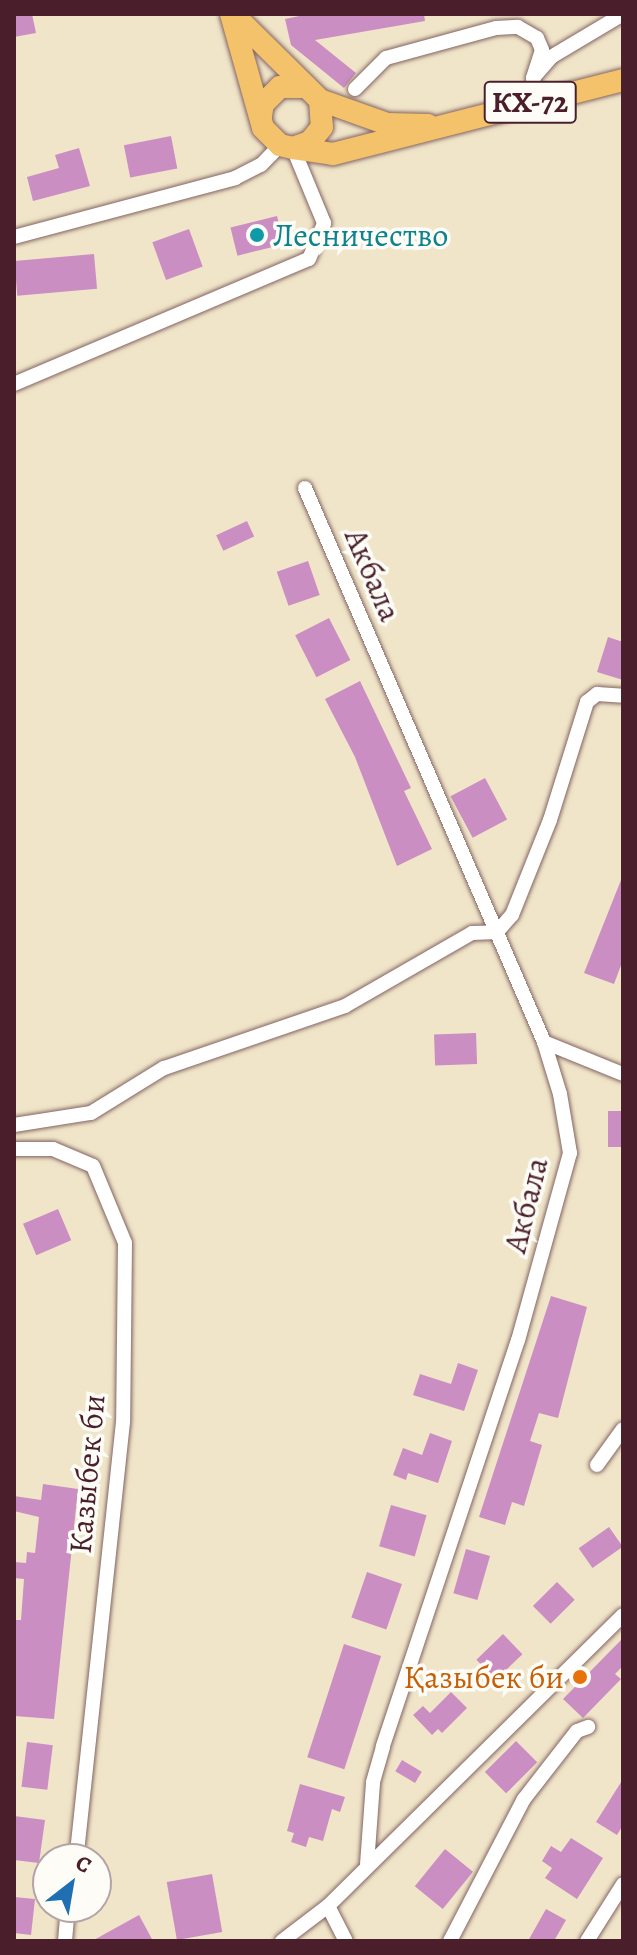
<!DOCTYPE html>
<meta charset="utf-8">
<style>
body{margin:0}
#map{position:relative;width:637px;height:1955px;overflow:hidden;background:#f0e5c9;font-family:Alegreya,serif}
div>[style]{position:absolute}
.building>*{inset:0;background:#cb8ec2;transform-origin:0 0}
.roads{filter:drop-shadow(0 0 2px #846462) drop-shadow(0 0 2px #846462)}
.minor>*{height:14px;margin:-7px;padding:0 7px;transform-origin:7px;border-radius:7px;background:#fff}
.primary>*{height:22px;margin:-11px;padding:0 11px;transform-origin:11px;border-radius:11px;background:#f3c26a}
.dots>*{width:22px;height:22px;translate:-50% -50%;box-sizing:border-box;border:4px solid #fdfcf7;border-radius:50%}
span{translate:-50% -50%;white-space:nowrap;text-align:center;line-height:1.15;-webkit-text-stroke:7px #fdfcf7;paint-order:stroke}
.shield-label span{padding:2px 6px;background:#fdfcf7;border:2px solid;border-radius:6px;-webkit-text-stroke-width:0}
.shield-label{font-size:30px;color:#4a1f2b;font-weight:700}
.culture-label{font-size:32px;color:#0d838f}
.left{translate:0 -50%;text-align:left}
.street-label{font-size:32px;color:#4a1f2b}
.food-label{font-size:32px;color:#c56008}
.right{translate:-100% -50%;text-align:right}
.frame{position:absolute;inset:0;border:16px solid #4a1f2b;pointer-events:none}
.north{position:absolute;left:32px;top:1843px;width:80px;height:80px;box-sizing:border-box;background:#fdfcf7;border:2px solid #b5a4a5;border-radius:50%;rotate:31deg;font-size:22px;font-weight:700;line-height:32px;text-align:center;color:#4a1f2b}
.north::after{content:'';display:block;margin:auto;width:28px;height:36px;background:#1f6fb2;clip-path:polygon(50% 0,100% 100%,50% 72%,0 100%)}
</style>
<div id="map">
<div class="building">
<i style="clip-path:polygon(14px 14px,32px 14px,36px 33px,14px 37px)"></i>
<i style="clip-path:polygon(309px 14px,424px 14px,425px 21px,315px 40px,356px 73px,344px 88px,291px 45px,285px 19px)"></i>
<i style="left:171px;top:136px;width:33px;height:48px;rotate:79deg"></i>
<i style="clip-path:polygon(79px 148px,90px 186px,33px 201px,27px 177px,59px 168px,55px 155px)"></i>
<i style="left:277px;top:216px;width:29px;height:48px;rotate:76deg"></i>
<i style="left:189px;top:229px;width:40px;height:39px;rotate:70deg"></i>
<i style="left:94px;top:254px;width:35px;height:80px;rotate:85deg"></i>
<i style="left:247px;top:521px;width:17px;height:34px;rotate:65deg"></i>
<i style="left:308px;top:561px;width:36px;height:33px;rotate:71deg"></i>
<i style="left:329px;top:618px;width:47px;height:38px;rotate:63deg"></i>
<i style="clip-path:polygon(608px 637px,623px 642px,623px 680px,597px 672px)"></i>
<i style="clip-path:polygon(360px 681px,411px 788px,404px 791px,432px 849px,397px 866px,355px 757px,325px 699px)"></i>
<i style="left:485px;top:778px;width:47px;height:39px;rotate:62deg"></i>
<i style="clip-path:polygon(623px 875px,623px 960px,614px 984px,584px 973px)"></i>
<i style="left:476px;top:1033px;width:31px;height:42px;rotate:88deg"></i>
<i style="left:608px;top:1111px;width:15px;height:36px"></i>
<i style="left:58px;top:1209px;width:34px;height:38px;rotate:67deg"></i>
<i style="clip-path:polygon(551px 1296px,587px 1307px,558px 1418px,539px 1413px,530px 1441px,542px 1445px,524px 1506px,512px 1502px,505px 1525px,479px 1517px)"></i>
<i style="clip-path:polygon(458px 1363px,478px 1370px,464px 1411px,413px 1395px,420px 1374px,451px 1384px)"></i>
<i style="clip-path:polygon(430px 1433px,452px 1441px,438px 1483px,408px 1473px,406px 1480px,393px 1475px,403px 1448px,422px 1455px)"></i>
<i style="clip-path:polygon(43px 1484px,78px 1489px,54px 1719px,14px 1716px,14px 1620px,21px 1620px,24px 1579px,14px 1578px,14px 1562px,26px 1563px,27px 1552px,35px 1553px,39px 1517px,14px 1511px,14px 1496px,41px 1500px)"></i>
<i style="left:391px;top:1505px;width:37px;height:43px;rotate:16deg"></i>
<i style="left:609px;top:1527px;width:24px;height:37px;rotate:55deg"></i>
<i style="left:466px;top:1549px;width:25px;height:46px;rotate:16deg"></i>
<i style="left:367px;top:1572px;width:37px;height:48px;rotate:19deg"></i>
<i style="left:557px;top:1582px;width:25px;height:34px;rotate:45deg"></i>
<i style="left:503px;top:1634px;width:28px;height:37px;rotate:46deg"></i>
<i style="clip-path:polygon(623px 1638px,623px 1666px,615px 1674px,621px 1679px,583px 1718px,563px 1699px)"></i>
<i style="left:344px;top:1644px;width:39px;height:119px;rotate:18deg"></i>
<i style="clip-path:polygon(451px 1692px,467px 1708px,442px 1733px,438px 1729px,432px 1735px,413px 1715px,423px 1706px,430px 1713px)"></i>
<i style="left:516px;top:1741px;width:30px;height:44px;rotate:45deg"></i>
<i style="left:27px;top:1742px;width:26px;height:45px;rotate:7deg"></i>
<i style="left:402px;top:1760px;width:23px;height:13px;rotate:31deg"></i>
<i style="clip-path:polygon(623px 1779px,623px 1825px,617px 1835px,596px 1822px)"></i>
<i style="clip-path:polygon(300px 1784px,345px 1797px,340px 1812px,332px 1809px,323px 1841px,309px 1837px,306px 1847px,291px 1842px,294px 1833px,287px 1831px)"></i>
<i style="clip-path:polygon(14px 1816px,45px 1820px,39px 1863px,14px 1860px)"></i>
<i style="clip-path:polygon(571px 1838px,603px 1858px,577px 1899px,545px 1878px,552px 1868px,542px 1861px,551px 1846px,561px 1852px)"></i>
<i style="left:445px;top:1849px;width:36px;height:48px;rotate:39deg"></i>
<i style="left:212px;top:1874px;width:59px;height:46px;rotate:80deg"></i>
<i style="clip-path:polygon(14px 1897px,35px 1899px,31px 1935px,14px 1933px)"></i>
<i style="clip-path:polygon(546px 1909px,566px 1920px,554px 1941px,528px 1941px)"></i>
<i style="clip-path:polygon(139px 1915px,153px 1941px,92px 1941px)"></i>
</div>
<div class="roads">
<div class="minor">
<i style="left:355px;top:89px;width:44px;rotate:-45deg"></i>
<i style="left:386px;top:58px;width:114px;rotate:-15.3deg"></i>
<i style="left:496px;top:28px;width:22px;rotate:-3deg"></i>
<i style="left:518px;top:27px;width:22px;rotate:30deg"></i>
<i style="left:537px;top:38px;width:13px;rotate:67deg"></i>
<i style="left:542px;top:50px;width:29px;rotate:108deg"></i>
<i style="left:536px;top:101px;width:23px;rotate:-97deg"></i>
<i style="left:533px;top:78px;width:28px;rotate:-49deg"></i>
<i style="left:551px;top:57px;width:84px;rotate:-30.8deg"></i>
<i style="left:14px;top:237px;width:229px;rotate:-14.9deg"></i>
<i style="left:235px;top:178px;width:29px;rotate:-27deg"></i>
<i style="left:261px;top:165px;width:28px;rotate:-46deg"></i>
<i style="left:14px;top:384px;width:320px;rotate:-23deg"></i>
<i style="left:309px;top:259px;width:39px;rotate:-67deg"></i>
<i style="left:324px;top:223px;width:81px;rotate:-112.5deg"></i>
<i style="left:305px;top:488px;width:603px;rotate:66.66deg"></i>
<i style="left:544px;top:1042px;width:54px;rotate:72.9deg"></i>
<i style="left:560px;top:1094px;width:60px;rotate:80.4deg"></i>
<i style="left:570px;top:1153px;width:194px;rotate:105.5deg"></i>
<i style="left:518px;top:1340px;width:429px;rotate:108.4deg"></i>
<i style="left:383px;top:1747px;width:37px;rotate:106deg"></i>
<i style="left:373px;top:1783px;width:82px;rotate:94.2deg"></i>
<i style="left:544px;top:1042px;width:85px;rotate:22.1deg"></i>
<i style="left:14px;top:1125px;width:78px;rotate:-8.9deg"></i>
<i style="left:91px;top:1113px;width:86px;rotate:-31.7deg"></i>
<i style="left:164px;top:1068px;width:191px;rotate:-18.9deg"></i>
<i style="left:345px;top:1006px;width:146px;rotate:-29.9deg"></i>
<i style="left:472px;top:933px;width:25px;rotate:-2deg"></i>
<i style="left:497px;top:932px;width:23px;rotate:-49deg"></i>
<i style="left:512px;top:915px;width:102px;rotate:-68.2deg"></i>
<i style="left:550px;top:820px;width:124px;rotate:-72.6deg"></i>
<i style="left:587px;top:702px;width:13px;rotate:-39deg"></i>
<i style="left:597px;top:694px;width:26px;rotate:4deg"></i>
<i style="left:14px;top:1149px;width:39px"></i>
<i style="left:53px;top:1149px;width:43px;rotate:23deg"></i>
<i style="left:93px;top:1166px;width:83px;rotate:67.4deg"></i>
<i style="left:125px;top:1243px;width:179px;rotate:90.6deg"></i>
<i style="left:123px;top:1422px;width:440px;rotate:96.1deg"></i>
<i style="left:597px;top:1465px;width:44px;rotate:-54.2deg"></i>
<i style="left:328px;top:1906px;width:39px;rotate:63deg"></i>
<i style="left:65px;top:1941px;width:34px;rotate:-85deg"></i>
<i style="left:282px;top:1941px;width:58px;rotate:-37.3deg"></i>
<i style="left:328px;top:1906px;width:414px;rotate:-44.6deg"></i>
<i style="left:450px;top:1941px;width:160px;rotate:-62.5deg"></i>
<i style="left:524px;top:1799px;width:86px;rotate:-52.1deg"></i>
<i style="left:577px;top:1731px;width:12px;rotate:-20deg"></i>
<i style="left:587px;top:1941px;width:67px;rotate:-57.7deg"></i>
</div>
<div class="primary">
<i style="left:231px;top:14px;width:118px;rotate:74.3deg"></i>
<i style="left:263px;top:128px;width:24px;rotate:45deg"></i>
<i style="left:280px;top:145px;width:13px;rotate:13deg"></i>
<i style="left:293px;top:148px;width:40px;rotate:8.5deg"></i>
<i style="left:333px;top:154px;width:299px;rotate:-14.3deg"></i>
<i style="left:234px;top:15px;width:121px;rotate:44.7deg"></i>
<i style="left:320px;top:100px;width:27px;rotate:86deg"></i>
<i style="left:322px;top:127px;width:19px;rotate:129deg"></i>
<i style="left:310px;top:142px;width:18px;rotate:161deg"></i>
<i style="left:320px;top:100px;width:71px;rotate:19.7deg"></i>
<i style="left:387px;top:124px;width:41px;rotate:1.4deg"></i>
<i style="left:261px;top:116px;width:12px;rotate:-81deg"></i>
<i style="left:263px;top:104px;width:24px;rotate:-45deg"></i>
<i style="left:280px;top:87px;width:24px"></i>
</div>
</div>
<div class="dots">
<i style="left:257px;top:235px;background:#0f9aa8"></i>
<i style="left:580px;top:1677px;background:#e8710a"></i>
</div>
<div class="shield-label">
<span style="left:530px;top:102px">КХ-72</span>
</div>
<div class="culture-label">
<span class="left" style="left:273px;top:235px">Лесничество</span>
</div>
<div class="street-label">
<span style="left:373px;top:575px;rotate:67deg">Акбала</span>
<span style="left:526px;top:1205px;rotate:-76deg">Акбала</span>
<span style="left:87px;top:1474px;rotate:-85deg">Казыбек би</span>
</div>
<div class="food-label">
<span class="right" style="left:564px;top:1677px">Қазыбек би</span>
</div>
<div class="frame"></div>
<div class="north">С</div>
</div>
